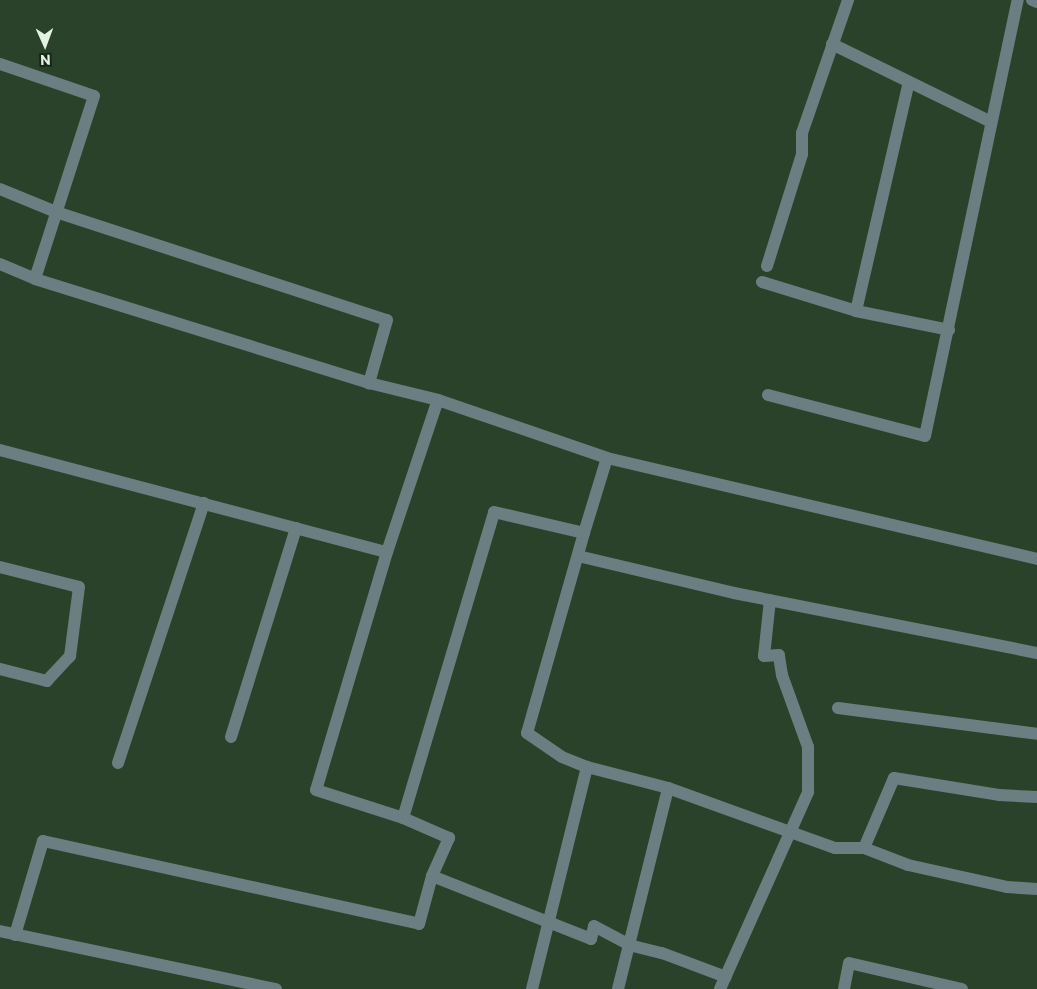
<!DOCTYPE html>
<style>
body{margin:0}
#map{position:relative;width:1037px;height:989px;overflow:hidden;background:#2a422a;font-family:Commissioner,sans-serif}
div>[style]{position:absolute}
.minor>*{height:12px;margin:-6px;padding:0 6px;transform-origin:6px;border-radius:6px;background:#6b7e81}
span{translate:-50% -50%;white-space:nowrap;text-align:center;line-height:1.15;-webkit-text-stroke:4px #1a251a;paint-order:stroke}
.north{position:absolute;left:20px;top:20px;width:50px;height:50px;-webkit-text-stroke:4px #1a251a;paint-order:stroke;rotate:178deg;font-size:14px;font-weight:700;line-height:20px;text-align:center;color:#e4f2e3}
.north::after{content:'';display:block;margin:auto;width:18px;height:22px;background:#e4f2e3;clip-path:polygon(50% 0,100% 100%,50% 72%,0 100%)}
</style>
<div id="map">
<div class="minor">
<i style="left:1032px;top:0;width:5px;rotate:22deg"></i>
<i style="left:832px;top:44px;width:177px;rotate:26.1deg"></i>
<i style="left:0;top:64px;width:99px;rotate:18.8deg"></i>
<i style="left:94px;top:96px;width:192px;rotate:107.9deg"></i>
<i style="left:0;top:189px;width:61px;rotate:22.3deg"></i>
<i style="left:56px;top:212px;width:348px;rotate:18.1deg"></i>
<i style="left:387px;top:320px;width:66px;rotate:105.9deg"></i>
<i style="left:0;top:264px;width:38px;rotate:23deg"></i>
<i style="left:35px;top:279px;width:350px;rotate:17.3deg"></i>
<i style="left:369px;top:383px;width:71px;rotate:13.8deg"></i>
<i style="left:438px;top:400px;width:179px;rotate:18.9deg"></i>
<i style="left:607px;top:458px;width:442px;rotate:13.2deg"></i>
<i style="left:767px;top:266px;width:117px;rotate:-72.6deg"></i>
<i style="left:802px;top:154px;width:21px;rotate:-90deg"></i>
<i style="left:802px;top:133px;width:141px;rotate:-70.9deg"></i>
<i style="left:762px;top:282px;width:98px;rotate:17.1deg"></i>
<i style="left:856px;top:311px;width:95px;rotate:11.5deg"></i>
<i style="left:856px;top:311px;width:235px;rotate:-77deg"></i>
<i style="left:768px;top:395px;width:162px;rotate:14.6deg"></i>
<i style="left:925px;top:436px;width:446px;rotate:-78deg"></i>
<i style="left:0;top:450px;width:400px;rotate:14.8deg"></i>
<i style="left:387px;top:552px;width:160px;rotate:-71.5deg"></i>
<i style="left:584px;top:533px;width:208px;rotate:105.9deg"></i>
<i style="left:527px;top:733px;width:42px;rotate:34.4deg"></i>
<i style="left:562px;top:757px;width:27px;rotate:22deg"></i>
<i style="left:587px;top:767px;width:84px;rotate:14.5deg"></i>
<i style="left:668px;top:788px;width:177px;rotate:19.8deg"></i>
<i style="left:835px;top:848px;width:29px"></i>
<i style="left:864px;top:848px;width:47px;rotate:21.1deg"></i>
<i style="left:908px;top:865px;width:101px;rotate:12.5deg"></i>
<i style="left:1007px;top:887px;width:30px;rotate:4deg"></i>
<i style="left:387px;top:552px;width:248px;rotate:106.6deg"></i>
<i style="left:316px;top:790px;width:91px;rotate:17.8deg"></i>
<i style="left:578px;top:556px;width:160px;rotate:13.3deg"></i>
<i style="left:734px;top:593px;width:309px;rotate:11.2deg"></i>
<i style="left:0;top:567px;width:81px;rotate:14.2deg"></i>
<i style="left:79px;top:587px;width:70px;rotate:97.4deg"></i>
<i style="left:70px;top:656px;width:34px;rotate:133deg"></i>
<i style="left:47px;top:681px;width:49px;rotate:-165.7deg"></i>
<i style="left:838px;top:708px;width:201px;rotate:7.4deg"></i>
<i style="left:231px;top:737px;width:219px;rotate:-72.7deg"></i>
<i style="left:118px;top:763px;width:274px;rotate:-71.7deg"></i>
<i style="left:864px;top:848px;width:76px;rotate:-66.8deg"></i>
<i style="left:894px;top:778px;width:106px;rotate:9.2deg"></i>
<i style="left:999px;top:795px;width:38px;rotate:3deg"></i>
<i style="left:432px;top:876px;width:171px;rotate:21.6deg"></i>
<i style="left:591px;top:939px;width:13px;rotate:-77deg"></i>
<i style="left:594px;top:926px;width:40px;rotate:28deg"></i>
<i style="left:629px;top:945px;width:34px;rotate:14deg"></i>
<i style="left:662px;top:953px;width:68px;rotate:20.6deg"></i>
<i style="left:0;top:931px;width:282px;rotate:11.9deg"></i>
<i style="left:15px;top:935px;width:98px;rotate:-73.4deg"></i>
<i style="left:43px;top:841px;width:385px;rotate:12.4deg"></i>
<i style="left:419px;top:924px;width:50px;rotate:-74.8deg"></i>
<i style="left:432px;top:876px;width:42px;rotate:-65.9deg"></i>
<i style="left:449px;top:838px;width:50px;rotate:-156.5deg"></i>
<i style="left:403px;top:818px;width:319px;rotate:-73.4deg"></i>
<i style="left:494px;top:512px;width:92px;rotate:13.1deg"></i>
<i style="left:584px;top:533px;width:78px;rotate:-73deg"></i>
<i style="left:532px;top:989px;width:229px;rotate:-76.1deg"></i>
<i style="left:618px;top:989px;width:207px;rotate:-76deg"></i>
<i style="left:720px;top:989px;width:216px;rotate:-65.9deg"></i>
<i style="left:808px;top:792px;width:45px;rotate:-90deg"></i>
<i style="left:808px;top:747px;width:77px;rotate:-109.9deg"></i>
<i style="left:782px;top:675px;width:20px;rotate:-99deg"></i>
<i style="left:779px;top:655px;width:15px;rotate:176deg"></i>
<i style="left:764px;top:656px;width:56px;rotate:-83.9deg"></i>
<i style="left:844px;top:989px;width:26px;rotate:-79deg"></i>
<i style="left:849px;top:963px;width:116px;rotate:13deg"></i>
</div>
<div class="north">N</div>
</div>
